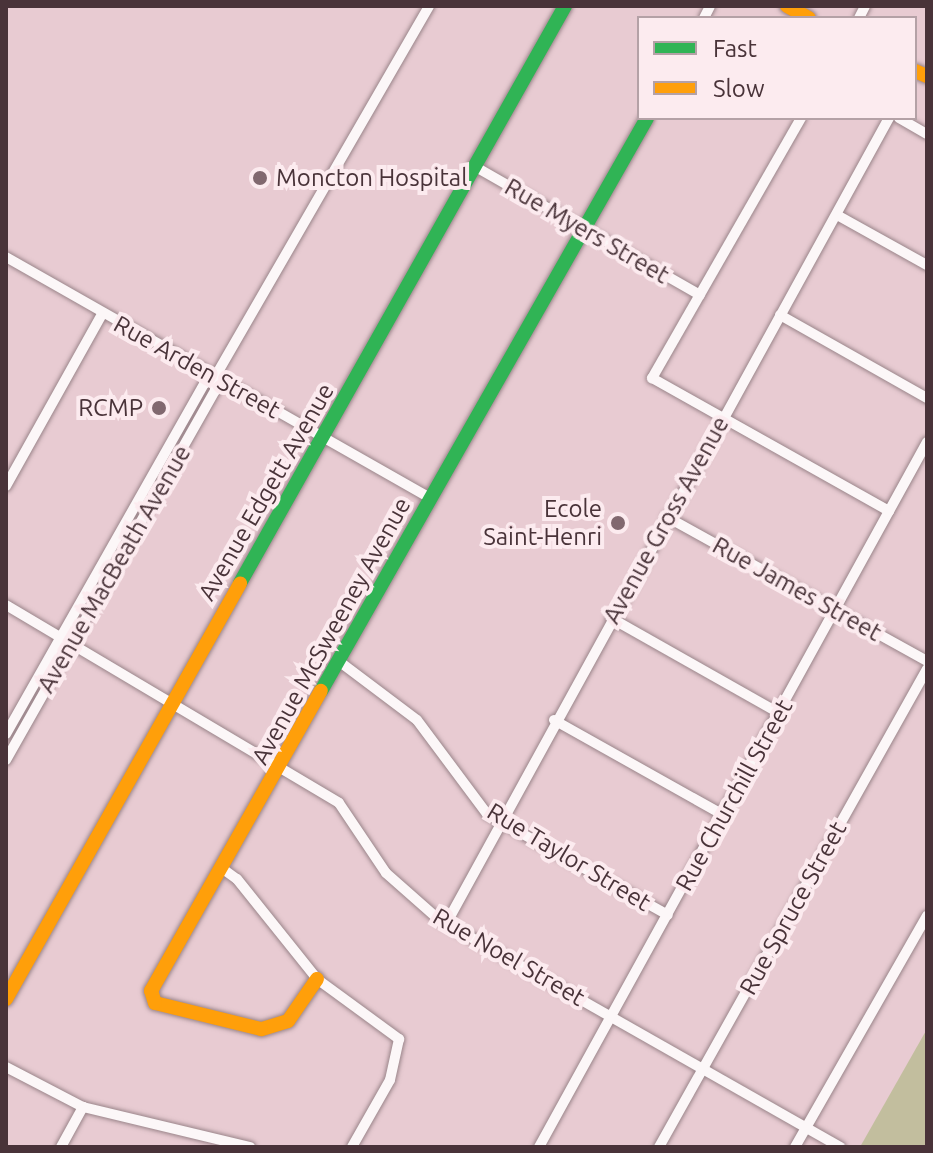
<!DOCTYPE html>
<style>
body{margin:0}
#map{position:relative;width:933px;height:1153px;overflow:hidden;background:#e8cbd2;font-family:Ubuntu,sans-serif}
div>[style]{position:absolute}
.green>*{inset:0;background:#c2be9e}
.roads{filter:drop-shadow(0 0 2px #9a858a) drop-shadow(0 0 2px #9a858a)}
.street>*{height:10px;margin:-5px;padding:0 5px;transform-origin:5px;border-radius:5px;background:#fcf7f8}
.fast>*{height:14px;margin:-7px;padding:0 7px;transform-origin:7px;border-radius:7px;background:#30b455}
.slow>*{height:14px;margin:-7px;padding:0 7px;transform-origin:7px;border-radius:7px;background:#ff9f0a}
.dots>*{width:22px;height:22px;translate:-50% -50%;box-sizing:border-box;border:4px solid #fcebef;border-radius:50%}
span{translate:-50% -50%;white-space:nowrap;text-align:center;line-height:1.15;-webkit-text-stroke:8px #fcebef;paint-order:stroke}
.poi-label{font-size:24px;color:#493339}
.left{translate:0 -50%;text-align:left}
.right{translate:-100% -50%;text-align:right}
.street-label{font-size:24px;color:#493339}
.frame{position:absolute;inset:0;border:8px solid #493339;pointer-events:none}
.legend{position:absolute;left:637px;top:16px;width:280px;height:104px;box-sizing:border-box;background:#fcebef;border:2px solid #b4a1a6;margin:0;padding:10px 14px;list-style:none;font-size:24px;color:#493339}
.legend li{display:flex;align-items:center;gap:16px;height:40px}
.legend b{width:40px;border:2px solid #b4a1a6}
</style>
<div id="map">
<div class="green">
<i style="clip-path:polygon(927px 1029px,927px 1147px,860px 1147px)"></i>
</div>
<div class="roads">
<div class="street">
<i style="left:704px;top:18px;width:13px;rotate:-63deg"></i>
<i style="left:859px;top:18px;width:13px;rotate:-63deg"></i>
<i style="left:801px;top:118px;width:300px;rotate:119.8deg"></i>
<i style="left:652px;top:378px;width:272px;rotate:29.3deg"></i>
<i style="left:899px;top:118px;width:32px;rotate:30deg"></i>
<i style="left:474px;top:166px;width:260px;rotate:29.7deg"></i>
<i style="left:837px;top:215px;width:103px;rotate:29.1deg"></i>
<i style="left:6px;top:257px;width:489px;rotate:29.6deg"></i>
<i style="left:780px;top:315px;width:169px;rotate:29.5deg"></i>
<i style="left:6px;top:486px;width:197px;rotate:-60.8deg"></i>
<i style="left:667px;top:517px;width:297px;rotate:29deg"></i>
<i style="left:6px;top:605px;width:387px;rotate:30.7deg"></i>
<i style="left:339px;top:803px;width:84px;rotate:56.1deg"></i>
<i style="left:386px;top:873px;width:68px;rotate:41.4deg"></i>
<i style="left:437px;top:918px;width:464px;rotate:29.6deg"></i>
<i style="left:611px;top:618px;width:193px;rotate:29.5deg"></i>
<i style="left:340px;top:662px;width:96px;rotate:37deg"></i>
<i style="left:417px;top:720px;width:117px;rotate:53.3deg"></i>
<i style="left:487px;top:814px;width:207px;rotate:29.2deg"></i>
<i style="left:554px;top:720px;width:194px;rotate:29.3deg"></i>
<i style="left:6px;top:734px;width:402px;rotate:-60.5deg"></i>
<i style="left:204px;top:384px;width:13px;rotate:-32deg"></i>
<i style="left:215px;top:377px;width:428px;rotate:-60deg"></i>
<i style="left:6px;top:760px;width:424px;rotate:-60.5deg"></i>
<i style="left:215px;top:391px;width:14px;rotate:-90deg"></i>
<i style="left:223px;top:869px;width:17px;rotate:36deg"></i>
<i style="left:237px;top:879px;width:128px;rotate:51.3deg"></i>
<i style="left:317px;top:979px;width:102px;rotate:36.2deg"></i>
<i style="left:399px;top:1039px;width:42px;rotate:102.4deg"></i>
<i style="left:390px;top:1080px;width:77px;rotate:119.6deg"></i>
<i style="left:446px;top:924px;width:920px;rotate:-61.21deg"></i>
<i style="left:6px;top:1067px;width:87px;rotate:27.5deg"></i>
<i style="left:83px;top:1107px;width:172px;rotate:13.5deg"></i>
<i style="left:61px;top:1147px;width:46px;rotate:-61.2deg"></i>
<i style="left:539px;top:1147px;width:805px;rotate:-61.17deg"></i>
<i style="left:659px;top:1147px;width:548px;rotate:-60.72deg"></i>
<i style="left:795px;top:1147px;width:266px;rotate:-60.3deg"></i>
</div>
<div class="fast">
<i style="left:240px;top:583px;width:662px;rotate:-60.61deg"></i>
<i style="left:321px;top:691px;width:659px;rotate:-60.36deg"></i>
</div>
<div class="slow">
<i style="left:787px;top:6px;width:25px;rotate:29deg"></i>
<i style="left:915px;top:71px;width:13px;rotate:23deg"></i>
<i style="left:317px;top:979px;width:51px;rotate:124.6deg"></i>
<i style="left:288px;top:1021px;width:28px;rotate:163deg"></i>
<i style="left:261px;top:1029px;width:109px;rotate:-166.2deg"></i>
<i style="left:155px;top:1003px;width:13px;rotate:-108deg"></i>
<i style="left:151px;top:991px;width:345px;rotate:-60.5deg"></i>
<i style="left:6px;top:999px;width:477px;rotate:-60.6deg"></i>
</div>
</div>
<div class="dots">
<i style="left:260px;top:178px;background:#81686f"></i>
<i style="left:159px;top:408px;background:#81686f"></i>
<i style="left:618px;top:523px;background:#81686f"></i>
</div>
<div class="poi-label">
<span class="left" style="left:276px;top:178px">Moncton Hospital</span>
<span class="right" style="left:143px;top:408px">RCMP</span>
<span class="right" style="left:602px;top:523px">Ecole<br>Saint-Henri</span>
</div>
<div class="street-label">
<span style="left:587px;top:231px;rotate:30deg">Rue Myers Street</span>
<span style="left:197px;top:367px;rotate:29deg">Rue Arden Street</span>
<span style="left:266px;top:492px;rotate:-60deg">Avenue Edgett Avenue</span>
<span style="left:666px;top:520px;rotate:-61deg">Avenue Gross Avenue</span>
<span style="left:114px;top:569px;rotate:-60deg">Avenue MacBeath Avenue</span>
<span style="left:797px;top:589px;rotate:29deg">Rue James Street</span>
<span style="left:331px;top:631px;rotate:-61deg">Avenue McSweeney Avenue</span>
<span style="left:734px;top:795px;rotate:-61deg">Rue Churchill Street</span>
<span style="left:569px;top:857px;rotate:31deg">Rue Taylor Street</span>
<span style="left:793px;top:908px;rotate:-61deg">Rue Spruce Street</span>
<span style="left:509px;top:957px;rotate:30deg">Rue Noel Street</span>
</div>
<div class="frame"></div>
<ul class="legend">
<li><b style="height:10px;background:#30b455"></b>Fast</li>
<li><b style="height:10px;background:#ff9f0a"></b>Slow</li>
</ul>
</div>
